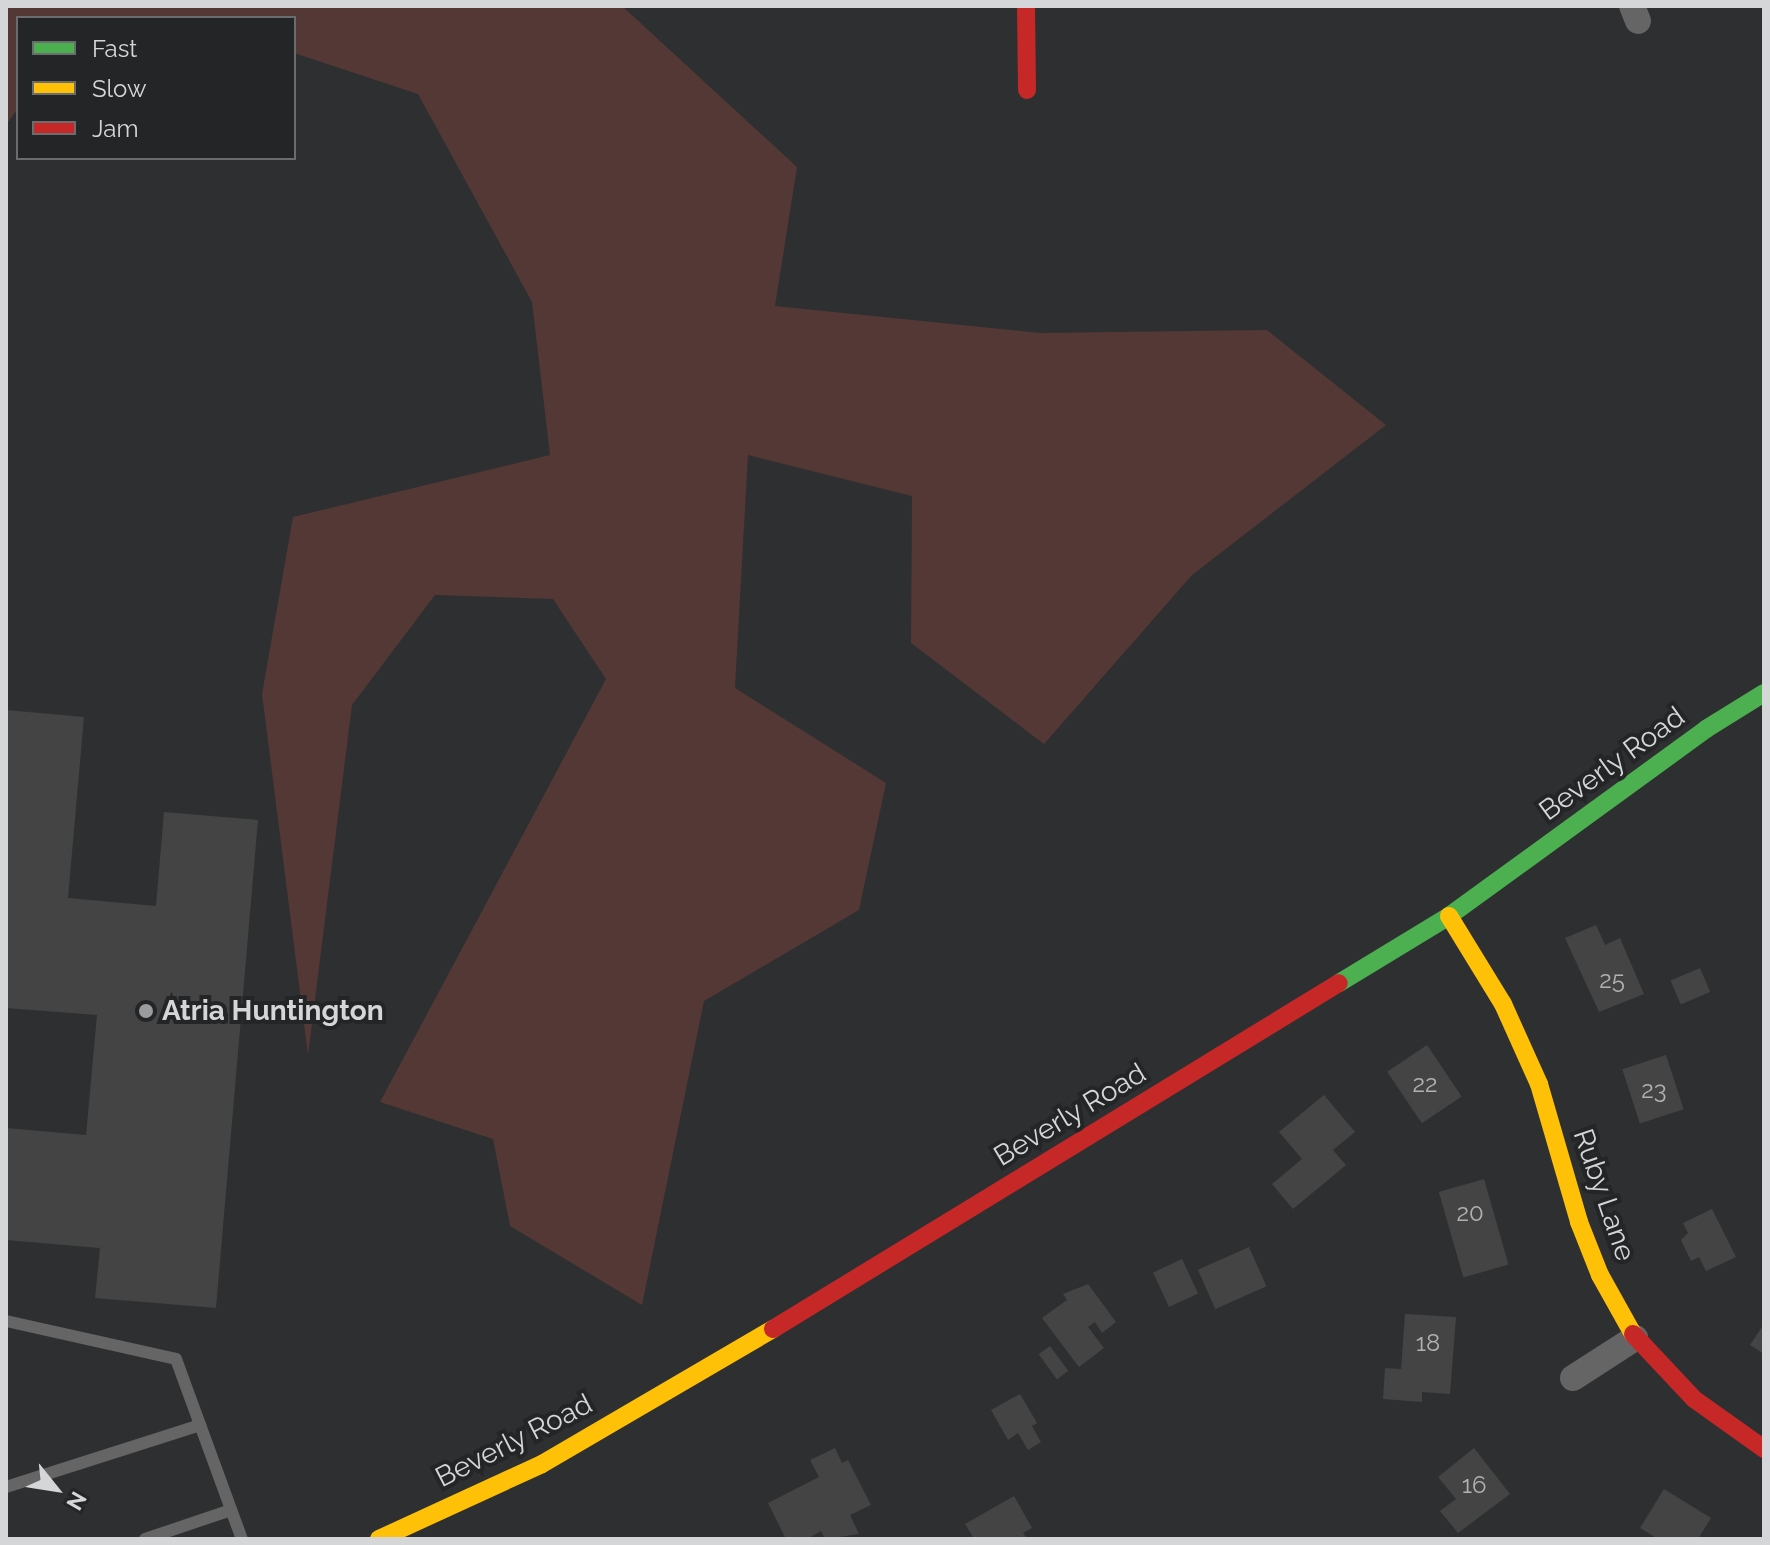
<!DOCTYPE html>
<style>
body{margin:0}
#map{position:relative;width:1770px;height:1545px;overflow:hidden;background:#2e2f30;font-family:Raleway,sans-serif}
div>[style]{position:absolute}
.green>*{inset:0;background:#543836}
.building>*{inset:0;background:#444445;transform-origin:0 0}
.lane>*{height:12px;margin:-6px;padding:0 6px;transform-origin:6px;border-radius:6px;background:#656566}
.street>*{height:26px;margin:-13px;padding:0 13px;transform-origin:13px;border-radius:13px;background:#656566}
.fast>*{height:18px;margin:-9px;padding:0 9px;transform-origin:9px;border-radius:9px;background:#4caf50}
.slow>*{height:18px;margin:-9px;padding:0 9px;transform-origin:9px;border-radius:9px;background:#ffc107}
.jam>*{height:18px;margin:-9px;padding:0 9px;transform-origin:9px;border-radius:9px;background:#c62828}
.dots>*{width:22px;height:22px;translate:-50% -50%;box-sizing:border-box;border:4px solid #232527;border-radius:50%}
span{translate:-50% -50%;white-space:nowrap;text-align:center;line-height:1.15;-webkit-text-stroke:8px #232527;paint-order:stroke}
.number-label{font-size:24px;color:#b0b2b2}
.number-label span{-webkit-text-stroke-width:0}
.street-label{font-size:28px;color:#d4d6d7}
.poi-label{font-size:28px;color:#d4d6d7;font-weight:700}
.left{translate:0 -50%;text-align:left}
.frame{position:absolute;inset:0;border:8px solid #d4d6d7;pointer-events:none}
.legend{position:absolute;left:16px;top:16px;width:280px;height:144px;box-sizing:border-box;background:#232527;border:2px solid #6a6c6d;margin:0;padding:10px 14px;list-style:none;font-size:24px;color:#d4d6d7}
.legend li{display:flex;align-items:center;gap:16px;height:40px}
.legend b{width:40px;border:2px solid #6a6c6d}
.north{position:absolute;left:16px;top:1449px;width:80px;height:80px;-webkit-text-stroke:6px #232527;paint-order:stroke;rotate:120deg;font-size:22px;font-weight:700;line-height:32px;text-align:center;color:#d4d6d7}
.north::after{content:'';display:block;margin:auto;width:28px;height:36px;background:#d4d6d7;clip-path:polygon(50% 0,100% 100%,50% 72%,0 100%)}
</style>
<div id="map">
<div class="green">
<i style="clip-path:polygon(6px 6px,622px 6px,797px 167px,775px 306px,1040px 333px,1267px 330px,1386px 425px,1192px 575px,1044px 744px,911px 643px,912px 496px,748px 455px,735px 688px,886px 783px,859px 910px,704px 1001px,642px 1305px,510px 1226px,493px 1139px,380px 1102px,606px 679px,553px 599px,435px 595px,352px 705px,308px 1055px,262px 694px,293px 517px,550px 455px,532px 302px,418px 94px,294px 53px,294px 18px,18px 18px,18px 108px,6px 125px)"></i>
</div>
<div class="building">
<i style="clip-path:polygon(6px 710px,84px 717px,68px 898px,156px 906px,164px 812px,258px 820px,216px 1308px,95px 1298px,100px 1248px,6px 1240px,6px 1128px,86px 1135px,97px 1015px,6px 1008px)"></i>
<i style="clip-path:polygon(1596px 925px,1605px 945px,1620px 938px,1644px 994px,1599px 1012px,1565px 938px)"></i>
<i style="left:1700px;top:968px;width:26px;height:32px;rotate:67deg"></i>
<i style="left:1427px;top:1045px;width:62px;height:48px;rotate:56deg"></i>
<i style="left:1666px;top:1055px;width:57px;height:46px;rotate:72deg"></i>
<i style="clip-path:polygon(1324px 1095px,1355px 1132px,1333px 1150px,1346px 1165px,1293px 1209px,1272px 1184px,1302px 1159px,1279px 1132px)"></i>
<i style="left:1484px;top:1179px;width:89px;height:47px;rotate:74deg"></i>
<i style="clip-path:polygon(1712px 1209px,1736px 1257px,1706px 1271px,1699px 1257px,1691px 1261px,1681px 1240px,1688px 1233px,1683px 1223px)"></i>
<i style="left:1249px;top:1247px;width:43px;height:56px;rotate:66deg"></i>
<i style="left:1182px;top:1259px;width:38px;height:32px;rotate:65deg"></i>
<i style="clip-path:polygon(1088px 1284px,1116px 1322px,1102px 1333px,1095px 1322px,1088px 1327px,1104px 1348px,1079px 1367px,1042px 1318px,1067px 1300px,1063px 1294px)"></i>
<i style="clip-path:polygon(1405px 1314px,1456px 1317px,1450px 1394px,1422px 1392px,1422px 1402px,1383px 1399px,1385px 1368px,1401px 1369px)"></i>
<i style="clip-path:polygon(1764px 1324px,1764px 1354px,1750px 1345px)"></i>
<i style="left:1050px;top:1346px;width:31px;height:14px;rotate:54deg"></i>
<i style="clip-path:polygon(1020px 1394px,1037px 1423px,1032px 1426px,1041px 1442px,1028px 1450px,1018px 1433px,1008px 1440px,991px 1410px)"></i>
<i style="clip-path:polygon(835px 1448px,842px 1463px,848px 1460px,871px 1505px,850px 1515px,859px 1534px,825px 1539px,821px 1531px,807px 1539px,786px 1539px,768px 1503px,819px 1477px,810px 1460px)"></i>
<i style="clip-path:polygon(1474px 1448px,1510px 1494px,1458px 1533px,1440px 1511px,1456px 1499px,1438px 1477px)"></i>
<i style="clip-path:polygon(1664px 1489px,1711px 1518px,1698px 1539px,1658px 1539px,1640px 1528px)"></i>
<i style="clip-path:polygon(1014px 1496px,1032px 1528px,1023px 1533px,1027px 1539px,974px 1539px,965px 1524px)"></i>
</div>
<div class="lane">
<i style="left:6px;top:1321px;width:174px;rotate:12.6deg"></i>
<i style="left:176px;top:1359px;width:192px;rotate:69.9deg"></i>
<i style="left:6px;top:1487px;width:204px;rotate:-17.7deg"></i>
<i style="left:145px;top:1539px;width:91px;rotate:-18.6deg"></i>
</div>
<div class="street">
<i style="left:1632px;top:6px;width:16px;rotate:68deg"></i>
<i style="left:1573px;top:1378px;width:74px;rotate:-32.8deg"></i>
</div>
<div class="fast">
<i style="left:1339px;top:983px;width:129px;rotate:-31.3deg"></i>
<i style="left:1449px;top:916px;width:318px;rotate:-36deg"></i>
<i style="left:1706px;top:729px;width:68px;rotate:-31.8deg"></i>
</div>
<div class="slow">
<i style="left:1449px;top:916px;width:103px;rotate:58.5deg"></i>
<i style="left:1503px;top:1004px;width:88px;rotate:65.8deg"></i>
<i style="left:1539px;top:1084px;width:144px;rotate:73.8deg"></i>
<i style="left:1579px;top:1222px;width:57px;rotate:68.4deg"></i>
<i style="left:1600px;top:1275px;width:68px;rotate:60.8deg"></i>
<i style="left:379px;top:1539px;width:179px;rotate:-24.7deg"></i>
<i style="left:542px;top:1464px;width:268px;rotate:-30.3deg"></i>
</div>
<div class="jam">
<i style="left:1026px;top:6px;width:84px;rotate:89.3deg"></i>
<i style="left:773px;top:1329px;width:663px;rotate:-31.44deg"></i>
<i style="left:1633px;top:1334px;width:89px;rotate:46.8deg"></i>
<i style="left:1694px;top:1399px;width:86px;rotate:35.5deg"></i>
</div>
<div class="dots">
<i style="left:146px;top:1011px;background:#9a9c9d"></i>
</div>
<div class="number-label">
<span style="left:1612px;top:980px">25</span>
<span style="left:1425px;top:1084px">22</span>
<span style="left:1654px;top:1090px">23</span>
<span style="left:1470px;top:1213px">20</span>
<span style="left:1428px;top:1343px">18</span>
<span style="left:1474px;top:1485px">16</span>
</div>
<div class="street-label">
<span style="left:1612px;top:764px;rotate:-36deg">Beverly Road</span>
<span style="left:1070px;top:1115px;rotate:-31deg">Beverly Road</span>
<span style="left:1604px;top:1195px;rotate:71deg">Ruby Lane</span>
<span style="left:514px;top:1441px;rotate:-27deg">Beverly Road</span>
</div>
<div class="poi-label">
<span class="left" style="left:162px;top:1011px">Atria Huntington</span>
</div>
<div class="frame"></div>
<ul class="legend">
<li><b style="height:10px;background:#4caf50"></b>Fast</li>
<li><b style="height:10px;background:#ffc107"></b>Slow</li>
<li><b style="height:10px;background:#c62828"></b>Jam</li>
</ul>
<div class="north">N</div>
</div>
